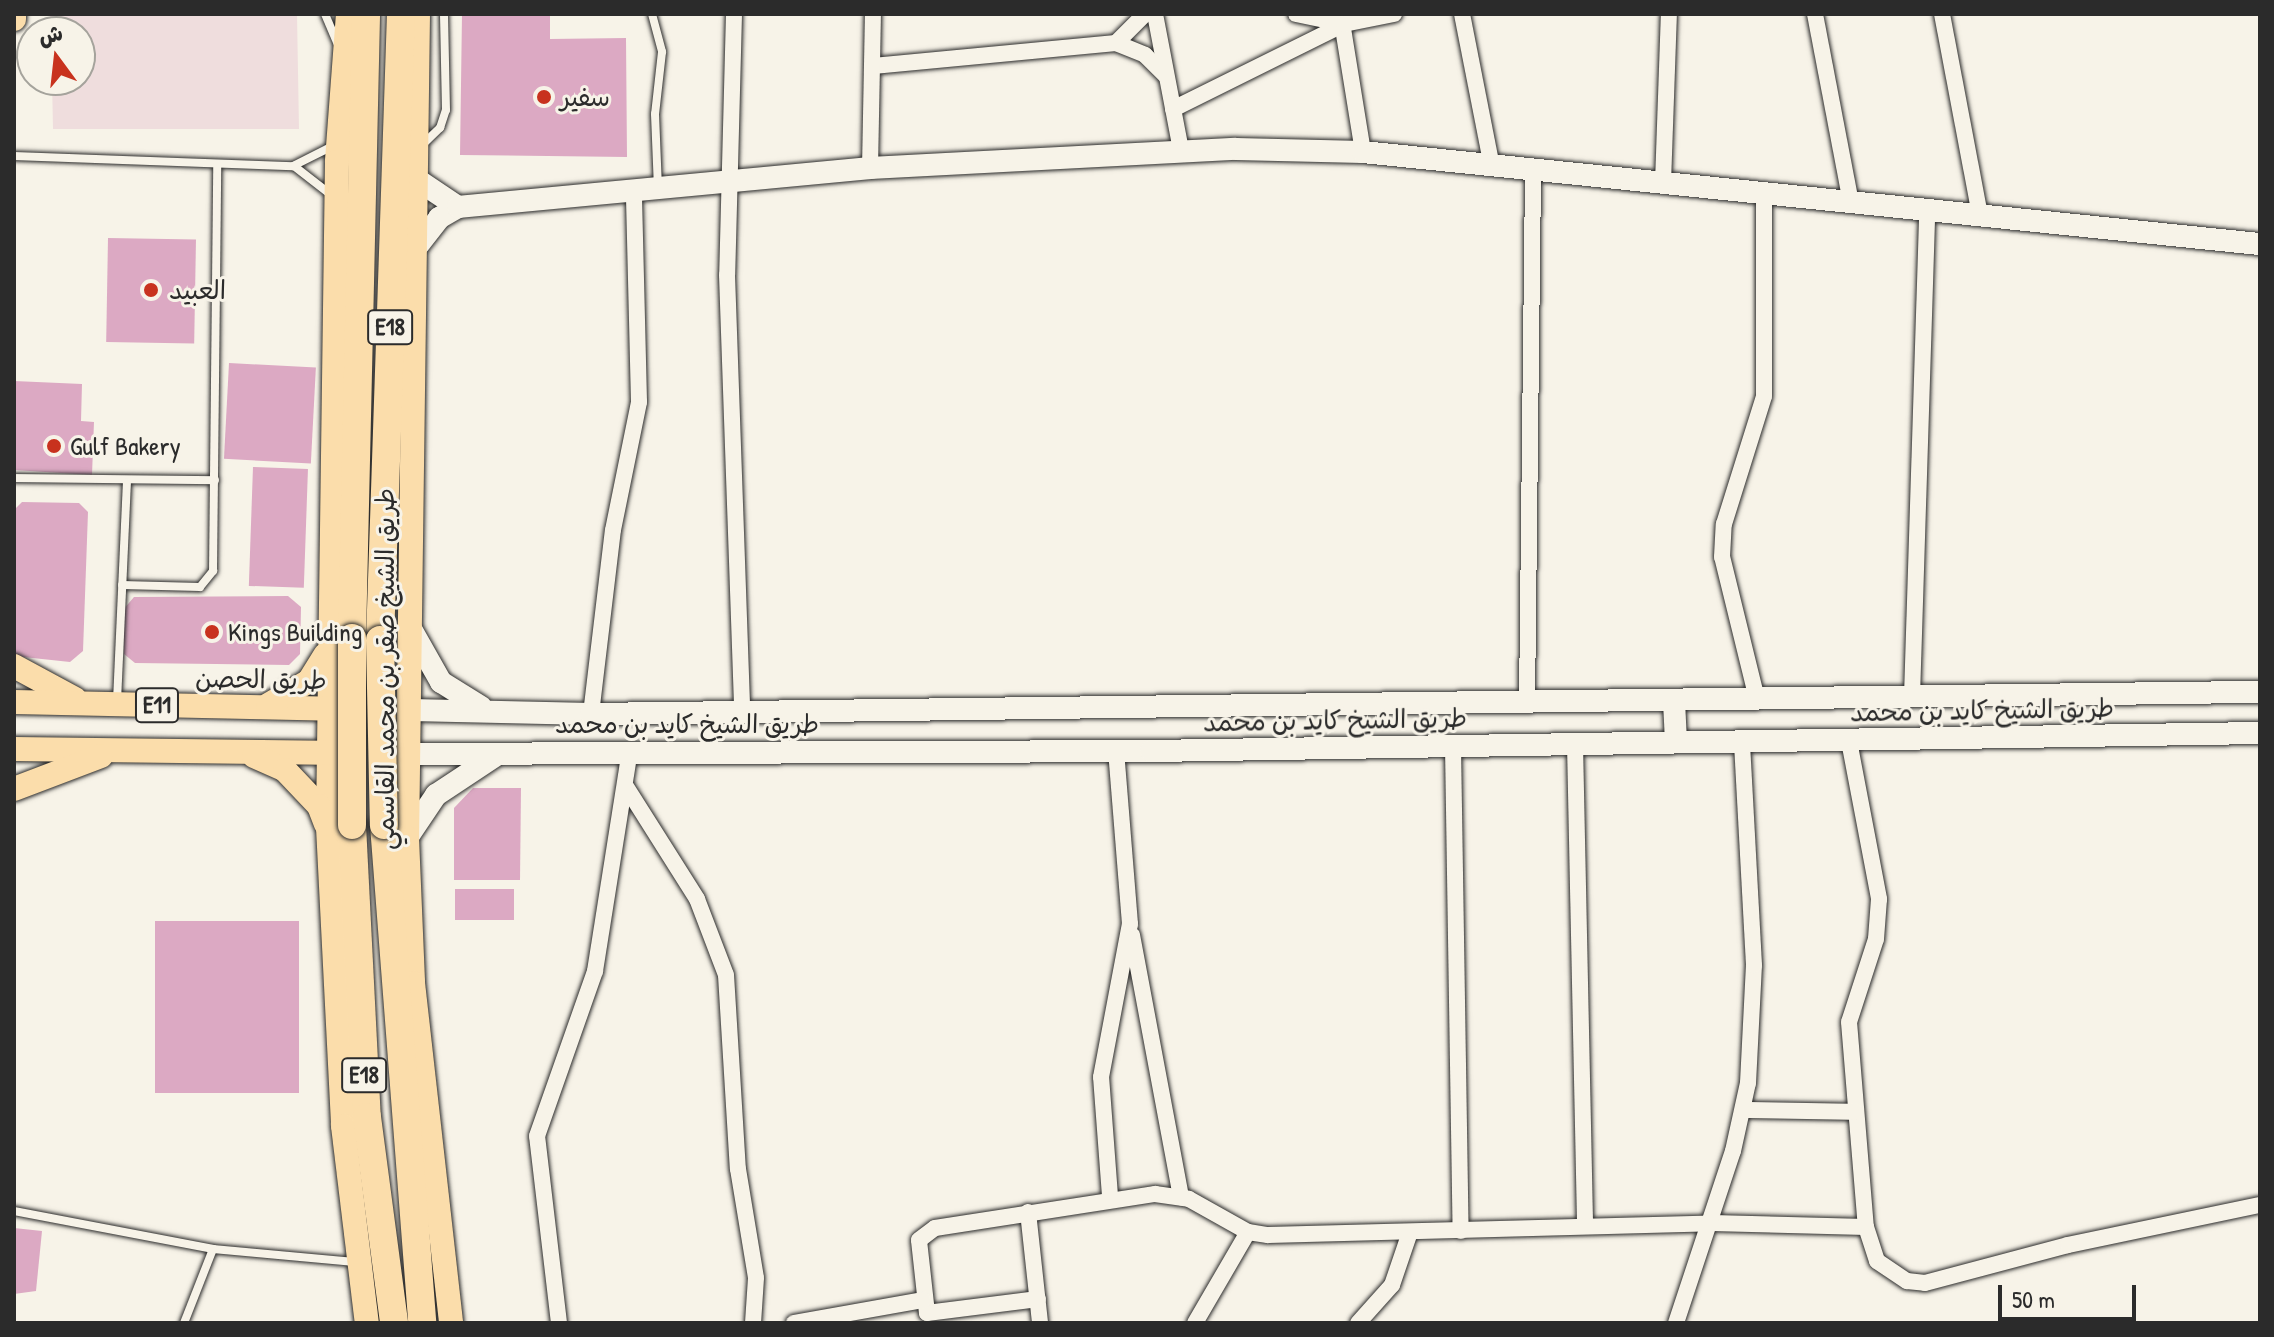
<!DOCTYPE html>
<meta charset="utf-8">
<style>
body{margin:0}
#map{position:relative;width:2274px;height:1337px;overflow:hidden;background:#f7f3e8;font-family:"Patrick Hand","Playpen Sans Arabic",sans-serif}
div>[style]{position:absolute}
.built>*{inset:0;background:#efdddd}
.building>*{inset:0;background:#dca9c3;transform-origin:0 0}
.roads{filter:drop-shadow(0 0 2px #2b2b2b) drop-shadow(0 0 2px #2b2b2b)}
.lane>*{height:8px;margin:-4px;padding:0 4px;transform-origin:4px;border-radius:4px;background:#f7f3e8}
.street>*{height:16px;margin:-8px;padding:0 8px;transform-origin:8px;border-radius:8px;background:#f7f3e8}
.secondary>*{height:22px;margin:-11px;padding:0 11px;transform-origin:11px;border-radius:11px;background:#f7f3e8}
.primary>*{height:24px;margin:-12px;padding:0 12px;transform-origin:12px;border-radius:12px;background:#fbddab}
.highway>*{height:28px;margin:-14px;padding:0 14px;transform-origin:14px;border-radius:14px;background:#fbddab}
.bridges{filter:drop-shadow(0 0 2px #2b2b2b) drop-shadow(0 0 2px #2b2b2b)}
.highway-bridge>*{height:28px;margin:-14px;padding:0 14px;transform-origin:14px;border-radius:14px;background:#fbddab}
.dots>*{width:22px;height:22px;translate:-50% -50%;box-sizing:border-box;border:4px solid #f7f3e8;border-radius:50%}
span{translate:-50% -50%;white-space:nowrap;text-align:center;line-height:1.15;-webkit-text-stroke:6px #f7f3e8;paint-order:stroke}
.shield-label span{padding:2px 6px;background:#f7f3e8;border:2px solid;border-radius:6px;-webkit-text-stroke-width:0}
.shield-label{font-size:24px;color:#2b2b2b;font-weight:700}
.poi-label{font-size:26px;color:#2b2b2b}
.left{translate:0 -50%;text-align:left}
.street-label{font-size:26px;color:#2b2b2b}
.frame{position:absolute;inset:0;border:16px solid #2b2b2b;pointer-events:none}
.north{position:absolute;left:16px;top:16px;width:80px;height:80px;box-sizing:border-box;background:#f7f3e8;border:2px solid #a5a39c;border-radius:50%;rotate:345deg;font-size:22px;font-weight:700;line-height:32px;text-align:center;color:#2b2b2b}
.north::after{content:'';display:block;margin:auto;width:28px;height:36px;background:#c8321e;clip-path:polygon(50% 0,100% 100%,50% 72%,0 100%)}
.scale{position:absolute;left:1998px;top:1285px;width:138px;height:36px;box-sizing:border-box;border:4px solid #2b2b2b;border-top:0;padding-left:10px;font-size:24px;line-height:28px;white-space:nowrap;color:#2b2b2b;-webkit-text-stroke:6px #f7f3e8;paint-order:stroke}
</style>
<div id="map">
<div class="built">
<i style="clip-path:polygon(50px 14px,297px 14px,299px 129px,53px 129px,52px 80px,80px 80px,80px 32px,50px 32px)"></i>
</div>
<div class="building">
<i style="clip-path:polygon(462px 14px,550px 14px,550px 39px,626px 38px,627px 157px,460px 155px)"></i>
<i style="left:108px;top:238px;width:88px;height:104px;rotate:1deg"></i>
<i style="left:229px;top:363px;width:87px;height:96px;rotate:3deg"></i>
<i style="clip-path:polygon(14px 381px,82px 384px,81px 421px,94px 422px,92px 475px,14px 470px)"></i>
<i style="left:253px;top:467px;width:55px;height:119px;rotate:2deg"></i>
<i style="clip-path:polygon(22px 502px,79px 503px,88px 512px,83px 651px,70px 662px,14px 656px,14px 510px)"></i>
<i style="clip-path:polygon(288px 596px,301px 607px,300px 654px,289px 665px,135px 663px,124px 654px,123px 610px,134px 597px)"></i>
<i style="clip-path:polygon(473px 788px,521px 788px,520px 880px,454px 880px,454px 808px)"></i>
<i style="left:455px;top:889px;width:59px;height:31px"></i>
<i style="left:155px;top:921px;width:144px;height:172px"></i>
<i style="clip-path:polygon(14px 1228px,42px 1231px,36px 1291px,14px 1294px)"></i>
</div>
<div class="roads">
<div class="lane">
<i style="left:325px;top:14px;width:39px;rotate:67deg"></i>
<i style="left:652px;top:14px;width:39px;rotate:75deg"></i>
<i style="left:662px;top:52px;width:62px;rotate:96.4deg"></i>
<i style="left:655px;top:114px;width:74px;rotate:87.7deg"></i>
<i style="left:420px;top:147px;width:28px;rotate:-44deg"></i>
<i style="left:440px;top:128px;width:19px;rotate:-72deg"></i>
<i style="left:446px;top:110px;width:96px;rotate:-91.2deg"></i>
<i style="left:14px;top:156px;width:279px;rotate:2.1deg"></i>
<i style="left:293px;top:166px;width:42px;rotate:-26.6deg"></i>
<i style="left:294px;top:166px;width:46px;rotate:37.9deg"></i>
<i style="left:14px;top:478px;width:201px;rotate:0.6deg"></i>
<i style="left:122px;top:585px;width:78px;rotate:1.5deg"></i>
<i style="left:200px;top:587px;width:21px;rotate:-51deg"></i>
<i style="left:213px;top:571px;width:407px;rotate:-89.4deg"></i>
<i style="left:117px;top:701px;width:219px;rotate:-87.4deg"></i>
<i style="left:14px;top:1211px;width:203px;rotate:10.8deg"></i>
<i style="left:213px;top:1249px;width:145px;rotate:5.2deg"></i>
<i style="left:184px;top:1323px;width:79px;rotate:-68.6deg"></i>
</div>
<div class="street">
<i style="left:734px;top:14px;width:261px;rotate:91.5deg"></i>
<i style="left:727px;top:275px;width:437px;rotate:88deg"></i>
<i style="left:1155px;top:14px;width:138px;rotate:79.2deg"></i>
<i style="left:1296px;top:14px;width:49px;rotate:11.8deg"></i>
<i style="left:1462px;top:14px;width:156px;rotate:78.9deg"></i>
<i style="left:1815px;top:14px;width:192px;rotate:79.2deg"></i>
<i style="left:1942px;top:14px;width:206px;rotate:79.3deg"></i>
<i style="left:1341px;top:16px;width:138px;rotate:80.8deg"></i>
<i style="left:1116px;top:43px;width:41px;rotate:-45deg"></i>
<i style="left:873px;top:66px;width:244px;rotate:-5.4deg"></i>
<i style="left:1116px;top:43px;width:31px;rotate:22deg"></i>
<i style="left:1145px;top:55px;width:30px;rotate:45deg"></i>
<i style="left:1173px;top:109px;width:191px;rotate:-26.4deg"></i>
<i style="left:1344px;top:24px;width:51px;rotate:-11.3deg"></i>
<i style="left:870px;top:168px;width:154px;rotate:-88.9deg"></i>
<i style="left:1663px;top:183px;width:169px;rotate:-88deg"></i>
<i style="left:1912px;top:697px;width:486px;rotate:-88.2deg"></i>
<i style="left:1757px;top:699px;width:146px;rotate:-103.8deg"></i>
<i style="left:1722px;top:557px;width:33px;rotate:-87deg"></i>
<i style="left:1724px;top:524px;width:134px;rotate:-72.6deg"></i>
<i style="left:1764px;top:396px;width:203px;rotate:-90deg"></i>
<i style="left:1527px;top:703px;width:531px;rotate:-89.35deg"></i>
<i style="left:591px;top:714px;width:185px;rotate:-83.2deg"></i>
<i style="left:613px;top:530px;width:131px;rotate:-78.5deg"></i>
<i style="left:639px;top:402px;width:211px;rotate:-91.4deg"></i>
<i style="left:1849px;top:741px;width:161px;rotate:79.2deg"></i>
<i style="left:1879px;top:899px;width:40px;rotate:94.3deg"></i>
<i style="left:1876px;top:939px;width:87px;rotate:108deg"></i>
<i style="left:1849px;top:1022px;width:206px;rotate:85.3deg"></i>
<i style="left:1866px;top:1227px;width:36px;rotate:72deg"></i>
<i style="left:1877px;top:1261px;width:36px;rotate:34deg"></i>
<i style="left:1907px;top:1281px;width:18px;rotate:6deg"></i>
<i style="left:1925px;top:1283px;width:148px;rotate:-14.9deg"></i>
<i style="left:2068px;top:1245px;width:196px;rotate:-11.8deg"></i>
<i style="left:1575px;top:744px;width:482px;rotate:88.8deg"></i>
<i style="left:1453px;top:746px;width:485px;rotate:89.1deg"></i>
<i style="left:625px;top:785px;width:135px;rotate:57.7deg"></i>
<i style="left:697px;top:899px;width:81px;rotate:69.1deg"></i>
<i style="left:726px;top:975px;width:194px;rotate:86.5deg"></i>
<i style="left:738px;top:1169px;width:110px;rotate:80.6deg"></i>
<i style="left:756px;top:1278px;width:45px;rotate:93.8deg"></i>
<i style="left:1132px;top:935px;width:267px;rotate:79.4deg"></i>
<i style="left:1743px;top:1110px;width:113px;rotate:1deg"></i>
<i style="left:1110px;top:1196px;width:119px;rotate:-94.3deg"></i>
<i style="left:1101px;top:1077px;width:156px;rotate:-79.3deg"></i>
<i style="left:1130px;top:924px;width:174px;rotate:-94.6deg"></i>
<i style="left:1028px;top:1212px;width:112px;rotate:83.8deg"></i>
<i style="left:1038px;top:1299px;width:112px;rotate:172.8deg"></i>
<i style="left:927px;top:1313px;width:73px;rotate:-96.3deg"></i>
<i style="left:919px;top:1240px;width:20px;rotate:-37deg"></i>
<i style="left:935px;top:1228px;width:223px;rotate:-8.8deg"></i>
<i style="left:1155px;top:1194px;width:34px;rotate:8deg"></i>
<i style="left:1189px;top:1199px;width:68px;rotate:29.2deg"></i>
<i style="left:1248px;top:1232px;width:20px;rotate:9deg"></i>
<i style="left:1268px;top:1235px;width:444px;rotate:-1.5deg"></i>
<i style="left:1712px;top:1223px;width:154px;rotate:1.5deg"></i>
<i style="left:559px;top:1323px;width:188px;rotate:-96.7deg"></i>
<i style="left:537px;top:1136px;width:175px;rotate:-70.6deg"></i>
<i style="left:595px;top:971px;width:223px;rotate:-81deg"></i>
<i style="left:794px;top:1323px;width:131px;rotate:-10.1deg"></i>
<i style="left:1195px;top:1323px;width:105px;rotate:-59.8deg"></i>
<i style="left:1358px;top:1323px;width:51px;rotate:-48.2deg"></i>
<i style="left:1392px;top:1285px;width:56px;rotate:-71.2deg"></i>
<i style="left:1676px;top:1323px;width:181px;rotate:-71.7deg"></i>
<i style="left:1733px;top:1151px;width:70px;rotate:-77.6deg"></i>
<i style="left:1748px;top:1083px;width:118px;rotate:-87.1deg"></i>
<i style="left:1754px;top:965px;width:222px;rotate:-93.1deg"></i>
</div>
<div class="secondary">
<i style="left:419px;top:181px;width:47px;rotate:33.7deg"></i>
<i style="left:419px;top:244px;width:33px;rotate:-52deg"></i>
<i style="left:439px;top:218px;width:22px;rotate:-30deg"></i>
<i style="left:458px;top:207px;width:414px;rotate:-5.4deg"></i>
<i style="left:870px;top:168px;width:366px;rotate:-3deg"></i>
<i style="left:1236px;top:149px;width:127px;rotate:1.4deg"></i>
<i style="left:1363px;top:152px;width:902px;rotate:5.86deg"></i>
<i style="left:411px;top:629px;width:61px;rotate:60.5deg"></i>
<i style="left:441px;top:682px;width:47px;rotate:32deg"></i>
<i style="left:1674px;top:701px;width:41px;rotate:87.2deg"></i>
<i style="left:411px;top:710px;width:180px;rotate:1.3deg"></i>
<i style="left:591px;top:714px;width:1669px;rotate:-0.76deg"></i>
<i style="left:410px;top:754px;width:741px;rotate:-0.23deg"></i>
<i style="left:1151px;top:751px;width:1109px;rotate:-0.93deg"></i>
<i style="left:407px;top:838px;width:52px;rotate:-56deg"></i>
<i style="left:436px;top:795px;width:71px;rotate:-33.5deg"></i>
</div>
<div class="primary">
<i style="left:348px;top:14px;width:148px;rotate:94.3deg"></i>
<i style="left:337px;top:162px;width:665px;rotate:90.78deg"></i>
<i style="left:328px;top:827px;width:299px;rotate:87.1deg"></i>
<i style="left:343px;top:1126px;width:198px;rotate:83.1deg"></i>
<i style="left:418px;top:14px;width:824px;rotate:90.76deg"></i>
<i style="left:407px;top:838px;width:145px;rotate:87.6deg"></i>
<i style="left:413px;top:983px;width:342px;rotate:83.6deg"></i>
<i style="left:14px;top:19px;width:5px;rotate:-90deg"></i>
<i style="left:14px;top:666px;width:69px;rotate:28.4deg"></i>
<i style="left:14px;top:702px;width:330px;rotate:1.2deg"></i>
<i style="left:268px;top:705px;width:48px;rotate:-30.3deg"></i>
<i style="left:309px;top:681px;width:31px;rotate:-58deg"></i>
<i style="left:14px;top:749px;width:330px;rotate:0.7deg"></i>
<i style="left:254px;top:756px;width:34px;rotate:24deg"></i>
<i style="left:285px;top:770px;width:50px;rotate:46.6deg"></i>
<i style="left:319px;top:806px;width:19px;rotate:69deg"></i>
<i style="left:14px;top:789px;width:93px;rotate:-20.8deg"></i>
</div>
<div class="highway">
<i style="left:352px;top:638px;width:624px;rotate:-88.71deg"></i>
<i style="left:380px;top:640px;width:626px;rotate:-88.08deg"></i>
<i style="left:352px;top:825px;width:292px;rotate:87.1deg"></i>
<i style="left:367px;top:1117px;width:208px;rotate:82.5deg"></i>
<i style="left:384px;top:825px;width:499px;rotate:85.6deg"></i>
</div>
</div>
<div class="bridges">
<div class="highway-bridge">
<i style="left:380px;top:640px;width:185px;rotate:88.8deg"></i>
<i style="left:352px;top:825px;width:187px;rotate:-90deg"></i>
</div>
</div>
<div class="dots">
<i style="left:544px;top:97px;background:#c8321e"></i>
<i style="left:151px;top:290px;background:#c8321e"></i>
<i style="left:54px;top:446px;background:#c8321e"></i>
<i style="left:212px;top:632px;background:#c8321e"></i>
</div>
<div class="shield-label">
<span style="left:390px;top:327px">E18</span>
<span style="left:157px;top:705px">E11</span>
<span style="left:364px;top:1075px">E18</span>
</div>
<div class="poi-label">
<span class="left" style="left:560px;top:97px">سفير</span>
<span class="left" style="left:169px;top:290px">العبيد</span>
<span class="left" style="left:70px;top:446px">Gulf Bakery</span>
<span class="left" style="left:228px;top:632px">Kings Building</span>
</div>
<div class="street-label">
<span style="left:385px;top:669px;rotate:-90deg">طريق الشيخ صقر بن محمد القاسمي</span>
<span style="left:261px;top:679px;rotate:1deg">طريق الحصن</span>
<span style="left:1982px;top:710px;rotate:-1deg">طريق الشيخ كايد بن محمد</span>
<span style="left:1335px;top:720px;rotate:-1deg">طريق الشيخ كايد بن محمد</span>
<span style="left:687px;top:724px">طريق الشيخ كايد بن محمد</span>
</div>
<div class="frame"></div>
<div class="north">ش</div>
<div class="scale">50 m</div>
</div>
